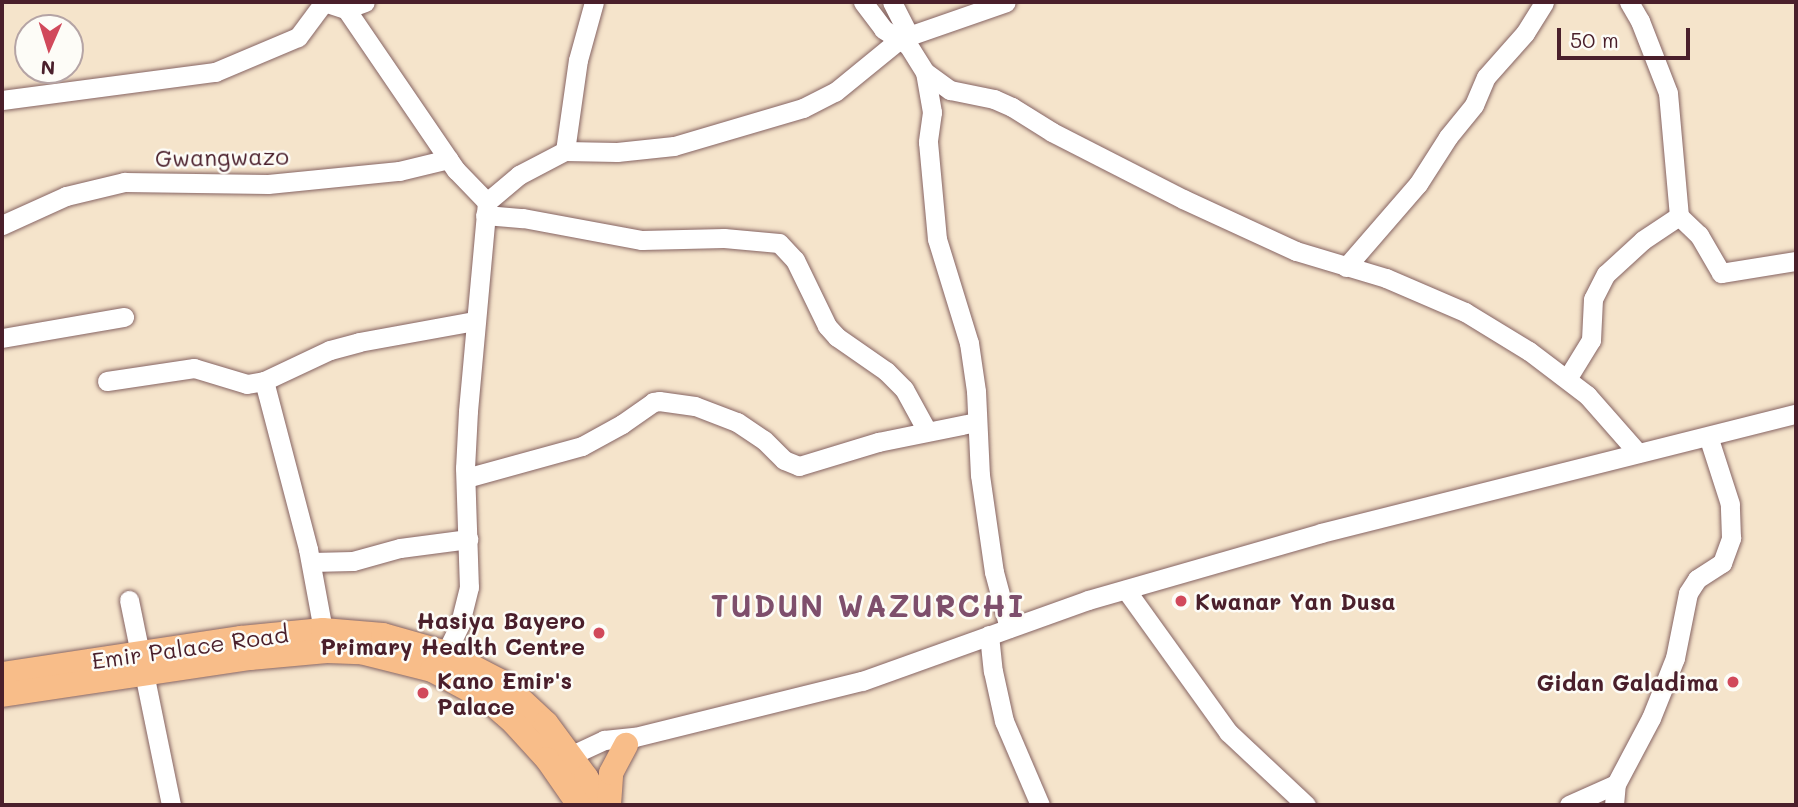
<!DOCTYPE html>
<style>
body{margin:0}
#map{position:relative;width:1798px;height:807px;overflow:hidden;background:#f5e4cb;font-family:Mali,sans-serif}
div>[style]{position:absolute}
.roads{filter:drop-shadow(0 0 2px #866463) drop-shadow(0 0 2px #866463)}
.minor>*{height:19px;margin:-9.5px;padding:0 9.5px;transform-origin:9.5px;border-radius:9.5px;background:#fff}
.major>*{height:24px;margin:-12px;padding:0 12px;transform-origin:12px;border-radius:12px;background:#f8bd89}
.dots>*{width:19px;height:19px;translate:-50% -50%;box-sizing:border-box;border:4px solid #fdfcf7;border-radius:50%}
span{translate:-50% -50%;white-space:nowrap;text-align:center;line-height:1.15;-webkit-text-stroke:5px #fdfcf7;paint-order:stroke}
.street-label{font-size:23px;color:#4a1f2b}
.poi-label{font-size:23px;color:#4a1f2b;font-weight:700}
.left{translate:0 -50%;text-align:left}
.right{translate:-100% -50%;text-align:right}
.district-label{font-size:30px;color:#7e4f6c;font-weight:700;letter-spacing:2px}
.frame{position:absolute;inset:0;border:4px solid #4a1f2b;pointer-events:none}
.north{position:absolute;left:14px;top:14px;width:70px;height:70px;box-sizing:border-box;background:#fdfcf7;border:2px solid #b5a4a5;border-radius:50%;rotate:183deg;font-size:19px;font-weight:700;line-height:28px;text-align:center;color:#4a1f2b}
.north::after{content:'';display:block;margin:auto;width:24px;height:32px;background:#d1495b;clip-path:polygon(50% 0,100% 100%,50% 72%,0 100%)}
.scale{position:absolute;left:1557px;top:28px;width:133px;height:32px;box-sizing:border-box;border:4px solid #4a1f2b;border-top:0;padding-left:9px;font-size:21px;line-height:24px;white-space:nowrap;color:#4a1f2b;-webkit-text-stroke:5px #fdfcf7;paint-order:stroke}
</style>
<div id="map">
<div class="roads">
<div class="minor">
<i style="left:324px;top:2px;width:23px;rotate:18deg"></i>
<i style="left:346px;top:9px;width:195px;rotate:55.7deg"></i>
<i style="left:456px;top:170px;width:45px;rotate:45.9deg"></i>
<i style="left:487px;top:202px;width:210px;rotate:95.2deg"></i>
<i style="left:468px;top:411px;width:57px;rotate:93deg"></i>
<i style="left:465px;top:468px;width:119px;rotate:88.1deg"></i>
<i style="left:469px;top:587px;width:38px;rotate:104deg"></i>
<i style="left:460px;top:624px;width:32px;rotate:116deg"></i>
<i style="left:863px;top:2px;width:34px;rotate:53deg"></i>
<i style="left:883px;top:29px;width:30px;rotate:33deg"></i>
<i style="left:908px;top:45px;width:32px;rotate:58deg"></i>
<i style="left:925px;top:72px;width:41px;rotate:80.1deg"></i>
<i style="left:932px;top:112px;width:30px;rotate:98deg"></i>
<i style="left:928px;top:142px;width:97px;rotate:84.7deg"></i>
<i style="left:937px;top:239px;width:109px;rotate:72.9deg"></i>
<i style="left:969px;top:343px;width:49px;rotate:81.7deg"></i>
<i style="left:976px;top:391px;width:84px;rotate:87.3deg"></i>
<i style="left:980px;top:475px;width:98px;rotate:81.8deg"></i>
<i style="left:994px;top:572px;width:58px;rotate:75deg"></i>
<i style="left:892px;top:2px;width:37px;rotate:63deg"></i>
<i style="left:1629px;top:2px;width:22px;rotate:60deg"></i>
<i style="left:1640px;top:21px;width:77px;rotate:68.7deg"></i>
<i style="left:1668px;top:93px;width:123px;rotate:84.9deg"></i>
<i style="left:1679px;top:216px;width:28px;rotate:44deg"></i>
<i style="left:1699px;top:235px;width:44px;rotate:59.9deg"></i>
<i style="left:1721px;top:273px;width:76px;rotate:-9.1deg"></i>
<i style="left:346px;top:9px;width:20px;rotate:-20deg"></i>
<i style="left:925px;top:72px;width:31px;rotate:36deg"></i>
<i style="left:950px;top:90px;width:45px;rotate:11.6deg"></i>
<i style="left:994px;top:99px;width:20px;rotate:24deg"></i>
<i style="left:1012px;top:107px;width:47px;rotate:32deg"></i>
<i style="left:1052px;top:132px;width:147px;rotate:27.1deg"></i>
<i style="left:1183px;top:199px;width:124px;rotate:24.7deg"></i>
<i style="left:1296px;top:251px;width:94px;rotate:16.7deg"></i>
<i style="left:1386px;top:278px;width:86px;rotate:23.3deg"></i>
<i style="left:1465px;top:312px;width:75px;rotate:31.4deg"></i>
<i style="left:1529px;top:351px;width:73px;rotate:37.2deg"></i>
<i style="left:1587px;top:395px;width:77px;rotate:48.7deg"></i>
<i style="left:2px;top:100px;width:215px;rotate:-7.5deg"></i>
<i style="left:215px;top:72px;width:90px;rotate:-22.9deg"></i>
<i style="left:298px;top:37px;width:44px;rotate:-53.4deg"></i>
<i style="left:565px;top:151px;width:92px;rotate:-81.9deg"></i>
<i style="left:578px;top:60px;width:60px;rotate:-74.6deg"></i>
<i style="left:487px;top:202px;width:42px;rotate:-40.2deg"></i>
<i style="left:519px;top:175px;width:52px;rotate:-27.6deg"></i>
<i style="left:565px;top:151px;width:52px;rotate:1.1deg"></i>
<i style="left:617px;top:152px;width:57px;rotate:-6deg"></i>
<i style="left:674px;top:146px;width:134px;rotate:-16.4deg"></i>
<i style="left:803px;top:108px;width:36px;rotate:-27deg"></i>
<i style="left:835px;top:92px;width:84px;rotate:-39.2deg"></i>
<i style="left:900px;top:39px;width:112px;rotate:-19.2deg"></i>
<i style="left:485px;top:215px;width:38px;rotate:5deg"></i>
<i style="left:523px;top:218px;width:121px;rotate:10.5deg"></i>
<i style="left:642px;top:240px;width:82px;rotate:-1.4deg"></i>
<i style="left:724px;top:238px;width:55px;rotate:5.2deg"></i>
<i style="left:779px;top:243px;width:23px;rotate:47deg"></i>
<i style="left:795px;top:260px;width:73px;rotate:64.1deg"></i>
<i style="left:827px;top:326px;width:15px;rotate:48deg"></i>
<i style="left:837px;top:337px;width:60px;rotate:34.8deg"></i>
<i style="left:886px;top:371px;width:25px;rotate:45deg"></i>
<i style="left:904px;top:389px;width:48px;rotate:61.3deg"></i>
<i style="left:2px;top:225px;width:70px;rotate:-24.4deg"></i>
<i style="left:66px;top:196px;width:60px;rotate:-13.6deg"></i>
<i style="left:124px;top:182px;width:144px;rotate:0.8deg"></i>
<i style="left:268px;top:184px;width:132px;rotate:-5.7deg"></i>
<i style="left:399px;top:171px;width:51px;rotate:-13.5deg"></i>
<i style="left:1346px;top:267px;width:110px;rotate:-49.1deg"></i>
<i style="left:1418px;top:184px;width:56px;rotate:-57.4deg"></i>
<i style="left:1448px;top:137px;width:41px;rotate:-50.9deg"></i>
<i style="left:1474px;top:105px;width:30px;rotate:-67deg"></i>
<i style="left:1486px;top:77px;width:59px;rotate:-48.4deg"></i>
<i style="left:1525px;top:33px;width:36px;rotate:-58deg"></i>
<i style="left:2px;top:338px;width:124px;rotate:-9.8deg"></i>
<i style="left:1567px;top:379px;width:46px;rotate:-58.4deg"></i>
<i style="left:1591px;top:340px;width:41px;rotate:-87.2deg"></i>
<i style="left:1593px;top:299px;width:28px;rotate:-63deg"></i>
<i style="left:1606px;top:274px;width:50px;rotate:-42.6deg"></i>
<i style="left:1643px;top:240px;width:43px;rotate:-33.7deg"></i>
<i style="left:107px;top:381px;width:88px;rotate:-8.5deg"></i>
<i style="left:194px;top:368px;width:55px;rotate:16.8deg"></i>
<i style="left:247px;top:384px;width:17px;rotate:-10deg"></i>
<i style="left:264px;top:381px;width:73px;rotate:-25.2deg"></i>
<i style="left:330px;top:350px;width:30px;rotate:-15deg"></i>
<i style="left:359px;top:342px;width:118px;rotate:-10.3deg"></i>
<i style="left:264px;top:381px;width:174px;rotate:75.3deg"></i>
<i style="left:308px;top:549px;width:82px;rotate:79.5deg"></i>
<i style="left:466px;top:478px;width:120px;rotate:-15.4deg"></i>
<i style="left:582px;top:446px;width:46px;rotate:-28.8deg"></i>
<i style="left:622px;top:424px;width:38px;rotate:-35deg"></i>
<i style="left:653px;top:402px;width:6px;rotate:-9deg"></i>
<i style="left:659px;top:401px;width:36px;rotate:8deg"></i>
<i style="left:695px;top:406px;width:45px;rotate:20.9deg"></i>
<i style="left:737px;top:422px;width:32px;rotate:34deg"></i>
<i style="left:764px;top:440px;width:28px;rotate:45deg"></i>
<i style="left:784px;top:460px;width:16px;rotate:22deg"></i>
<i style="left:799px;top:466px;width:83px;rotate:-16.9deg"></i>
<i style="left:878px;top:442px;width:100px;rotate:-11.5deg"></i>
<i style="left:311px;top:562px;width:42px;rotate:-1.4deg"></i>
<i style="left:353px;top:561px;width:49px;rotate:-15.5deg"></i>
<i style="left:400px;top:548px;width:69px;rotate:-7.5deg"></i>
<i style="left:1126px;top:590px;width:175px;rotate:54.3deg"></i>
<i style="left:1228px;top:732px;width:107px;rotate:43.1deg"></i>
<i style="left:129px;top:600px;width:209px;rotate:78.4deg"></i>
<i style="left:989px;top:635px;width:36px;rotate:84deg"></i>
<i style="left:993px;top:671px;width:51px;rotate:77.6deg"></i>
<i style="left:1004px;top:721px;width:91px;rotate:66.8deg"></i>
<i style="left:559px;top:761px;width:50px;rotate:-25deg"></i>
<i style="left:604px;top:740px;width:31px;rotate:-6deg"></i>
<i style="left:635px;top:737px;width:234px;rotate:-13.9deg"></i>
<i style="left:862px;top:681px;width:240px;rotate:-19.7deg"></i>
<i style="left:1088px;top:600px;width:242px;rotate:-16deg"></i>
<i style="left:1321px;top:533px;width:490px;rotate:-14.1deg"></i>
<i style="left:1569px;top:805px;width:51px;rotate:-24.1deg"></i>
<i style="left:1614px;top:805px;width:21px;rotate:-85deg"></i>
<i style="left:1616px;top:784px;width:75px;rotate:-62.1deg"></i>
<i style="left:1651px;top:718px;width:65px;rotate:-68.2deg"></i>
<i style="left:1675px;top:658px;width:66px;rotate:-78.7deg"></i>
<i style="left:1688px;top:593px;width:17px;rotate:-57deg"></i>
<i style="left:1697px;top:579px;width:30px;rotate:-33deg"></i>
<i style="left:1722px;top:563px;width:27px;rotate:-70deg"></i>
<i style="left:1731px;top:538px;width:34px;rotate:-92deg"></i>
<i style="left:1730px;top:504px;width:71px;rotate:-107.9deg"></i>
</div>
<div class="major">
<i style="left:2px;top:674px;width:242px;rotate:-8.6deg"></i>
<i style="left:241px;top:638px;width:82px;rotate:-5.6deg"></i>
<i style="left:323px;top:630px;width:60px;rotate:4.8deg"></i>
<i style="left:383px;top:635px;width:66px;rotate:15.9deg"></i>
<i style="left:446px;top:653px;width:63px;rotate:27.4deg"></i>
<i style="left:502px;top:682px;width:60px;rotate:43deg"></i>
<i style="left:546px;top:723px;width:67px;rotate:53.5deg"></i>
<i style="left:586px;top:777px;width:32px;rotate:60deg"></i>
<i style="left:2px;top:695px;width:251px;rotate:-8.5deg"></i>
<i style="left:250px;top:658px;width:77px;rotate:-5.2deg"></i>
<i style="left:327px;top:651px;width:34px;rotate:2deg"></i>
<i style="left:361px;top:652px;width:73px;rotate:14.2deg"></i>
<i style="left:432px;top:670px;width:64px;rotate:28.2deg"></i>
<i style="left:488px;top:700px;width:35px;rotate:41deg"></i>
<i style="left:514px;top:723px;width:49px;rotate:47.5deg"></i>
<i style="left:547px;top:759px;width:56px;rotate:55.2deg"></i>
<i style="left:609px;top:805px;width:32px;rotate:-86deg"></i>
<i style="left:611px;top:773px;width:32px;rotate:-62deg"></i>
</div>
</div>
<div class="dots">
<i style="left:1181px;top:601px;background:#d1495b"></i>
<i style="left:599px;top:633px;background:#d1495b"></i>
<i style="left:1733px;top:682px;background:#d1495b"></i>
<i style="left:423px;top:693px;background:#d1495b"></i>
</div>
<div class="street-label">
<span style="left:222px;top:157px;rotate:-1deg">Gwangwazo</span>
<span style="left:190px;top:647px;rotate:-8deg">Emir Palace Road</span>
</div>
<div class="poi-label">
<span class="left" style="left:1195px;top:601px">Kwanar Yan Dusa</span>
<span class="right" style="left:585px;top:633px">Hasiya Bayero<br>Primary Health Centre</span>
<span class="left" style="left:437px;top:693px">Kano Emir's<br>Palace</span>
<span class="right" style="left:1719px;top:682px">Gidan Galadima</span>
</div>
<div class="district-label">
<span style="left:868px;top:605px">TUDUN WAZURCHI</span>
</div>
<div class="frame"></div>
<div class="north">N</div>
<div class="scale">50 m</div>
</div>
